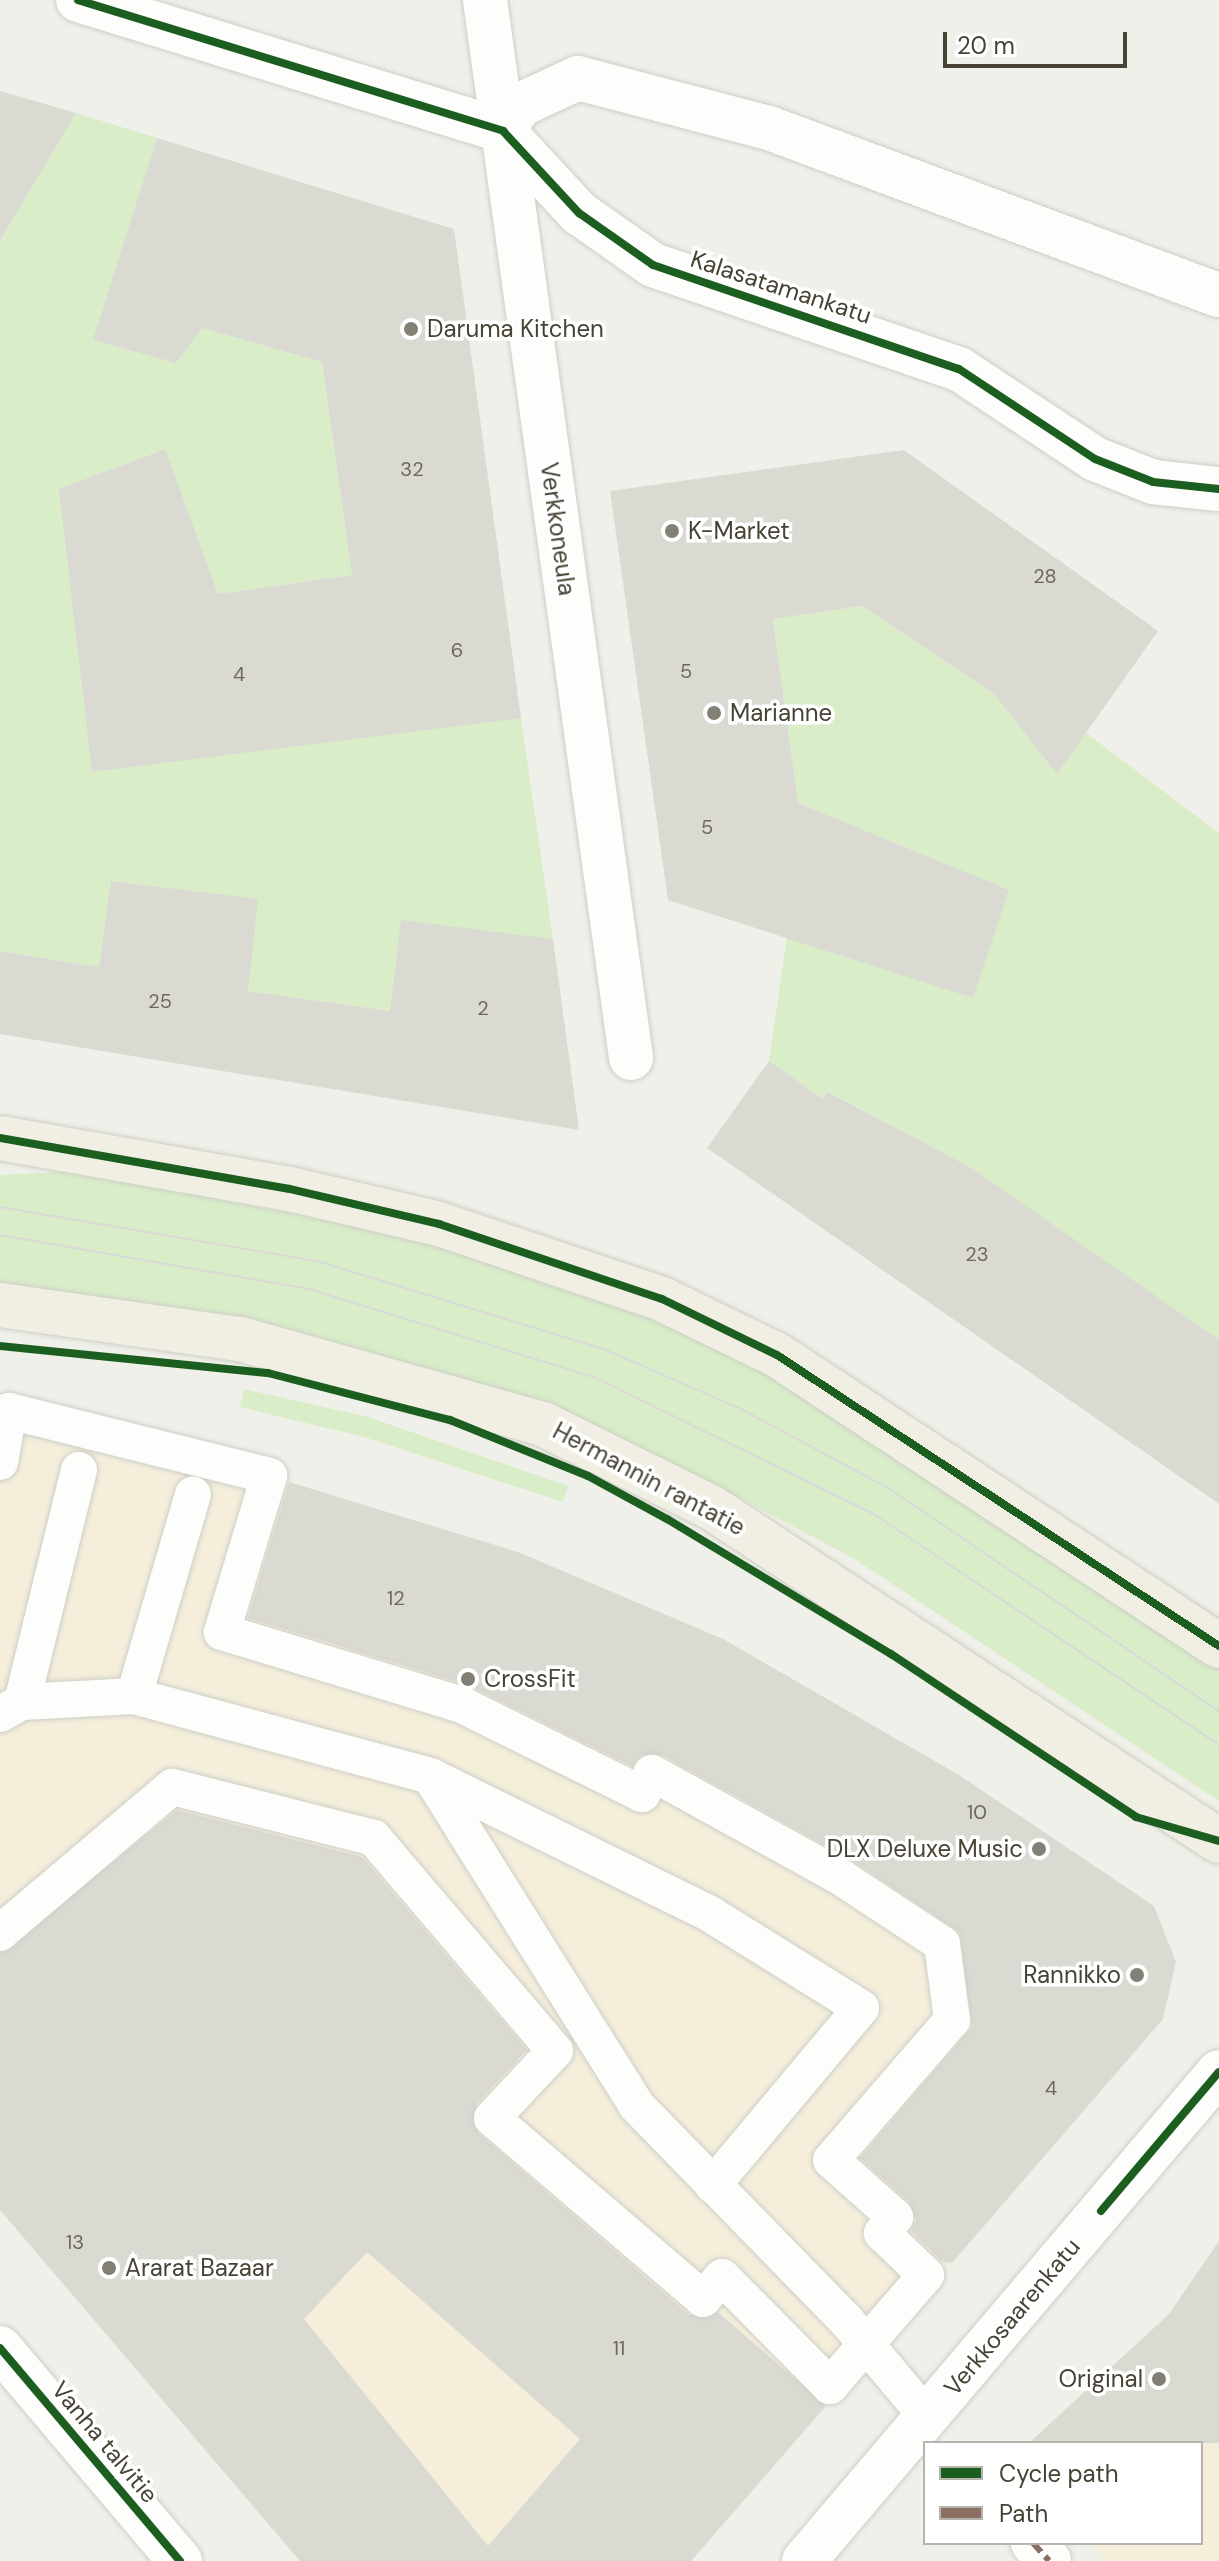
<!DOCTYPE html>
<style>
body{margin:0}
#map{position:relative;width:1219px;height:2561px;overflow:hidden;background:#f0f0ea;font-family:"DM Sans",sans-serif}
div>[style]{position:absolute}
.commercial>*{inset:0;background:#f4eedb}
.green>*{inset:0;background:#d8edc8}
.building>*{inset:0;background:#dad9d2}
.roads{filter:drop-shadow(0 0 2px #cecec7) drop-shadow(0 0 2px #cecec7)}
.service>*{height:36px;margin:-18px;padding:0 18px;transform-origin:18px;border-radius:18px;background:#fdfdfc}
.pedestrian>*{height:44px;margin:-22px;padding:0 22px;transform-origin:22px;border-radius:22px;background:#fdfdfc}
.minor>*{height:44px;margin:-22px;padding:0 22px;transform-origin:22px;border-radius:22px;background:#fdfdfc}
.primary>*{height:44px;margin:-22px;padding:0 22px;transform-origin:22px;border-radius:22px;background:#f1efe3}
.tram>*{height:2px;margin:-1px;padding:0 1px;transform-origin:1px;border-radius:1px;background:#d9d9d8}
.quiet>*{height:6px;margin-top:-3px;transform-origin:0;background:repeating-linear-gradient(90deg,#8d6e63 0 12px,transparent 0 18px)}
.cycleway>*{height:8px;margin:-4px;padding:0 4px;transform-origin:4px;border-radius:4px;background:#1b5e20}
.dots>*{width:22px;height:22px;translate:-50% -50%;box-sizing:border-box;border:4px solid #fff;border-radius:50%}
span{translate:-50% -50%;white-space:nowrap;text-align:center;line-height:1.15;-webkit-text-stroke:7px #fff;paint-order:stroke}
.number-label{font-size:20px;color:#6c695c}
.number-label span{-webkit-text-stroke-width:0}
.street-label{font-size:24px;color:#474334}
.poi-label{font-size:24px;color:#474334}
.left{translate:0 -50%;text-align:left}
.right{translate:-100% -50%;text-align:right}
.legend{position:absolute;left:923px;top:2441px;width:280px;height:104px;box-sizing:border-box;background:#fff;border:2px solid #b5b4ae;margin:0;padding:10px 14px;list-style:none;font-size:24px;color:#474334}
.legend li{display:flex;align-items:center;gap:16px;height:40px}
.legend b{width:40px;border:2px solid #b5b4ae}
.scale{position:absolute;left:943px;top:32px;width:184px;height:36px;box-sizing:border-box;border:4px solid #474334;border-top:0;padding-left:10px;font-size:24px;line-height:28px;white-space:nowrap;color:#474334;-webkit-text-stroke:6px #fff;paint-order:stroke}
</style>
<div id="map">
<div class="commercial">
<i style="clip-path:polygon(0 1409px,269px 1476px,518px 1552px,721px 1638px,959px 1775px,1154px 1906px,1176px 1962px,1156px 2014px,1163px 2019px,691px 2561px,300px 2561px,0 2210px)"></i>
<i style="clip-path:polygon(1219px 2243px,1219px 2561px,1106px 2561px,1090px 2543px,1201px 2543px,1201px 2443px,1029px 2443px,1169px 2314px)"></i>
</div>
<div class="green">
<i style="clip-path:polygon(76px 113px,157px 138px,94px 340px,176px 363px,202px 328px,322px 362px,352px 575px,218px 594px,164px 449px,60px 489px,92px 772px,521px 718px,553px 939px,390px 1011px,248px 991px,257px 899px,112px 881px,99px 967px,0 951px,0 241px)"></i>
<i style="clip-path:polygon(862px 606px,994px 694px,1057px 774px,1086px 733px,1219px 833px,1219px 1342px,970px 1167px,829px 1092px,823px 1099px,769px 1061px,787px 936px,973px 998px,1009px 890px,798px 803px,773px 619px)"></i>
<i style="clip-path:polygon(77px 1171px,447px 1244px,680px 1328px,757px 1365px,1219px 1665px,1219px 1801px,853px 1558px,707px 1481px,0 1285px,0 1175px)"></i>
<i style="clip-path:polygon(244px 1389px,368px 1417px,568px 1486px,563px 1502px,364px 1437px,240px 1407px)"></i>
</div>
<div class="building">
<i style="clip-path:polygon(0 91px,76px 113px,0 241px)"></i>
<i style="clip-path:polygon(157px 138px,454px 229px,521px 718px,92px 772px,59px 489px,165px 449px,218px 594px,352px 575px,322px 362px,202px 328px,176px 363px,93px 340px)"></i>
<i style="clip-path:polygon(904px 450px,1158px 631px,1057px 774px,994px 694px,862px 606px,773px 619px,798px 803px,1009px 890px,973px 998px,668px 900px,610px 491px)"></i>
<i style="clip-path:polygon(111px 881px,258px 899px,248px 991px,390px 1011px,401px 920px,553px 939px,579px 1130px,0 1034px,0 951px,99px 967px)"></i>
<i style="clip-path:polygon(769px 1061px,823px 1099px,828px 1092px,970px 1167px,1219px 1340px,1219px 1504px,707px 1148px)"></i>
<i style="clip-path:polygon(289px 1482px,518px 1552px,723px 1639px,959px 1775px,1154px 1906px,1176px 1962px,1163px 2019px,952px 2263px,941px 2261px,911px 2231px,916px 2220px,909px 2202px,860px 2158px,972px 2027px,959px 1932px,852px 1860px,662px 1755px,641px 1755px,632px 1766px,468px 1685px,248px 1618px)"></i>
<i style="clip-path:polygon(evenodd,177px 1810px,362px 1857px,527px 2050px,476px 2104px,478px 2133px,689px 2315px,719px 2313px,826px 2406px,691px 2561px,300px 2561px,0 2210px,0 1953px,177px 1810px,367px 2252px,580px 2439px,488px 2546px,304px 2319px,367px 2252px)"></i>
<i style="clip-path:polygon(1219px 2241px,1219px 2443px,1029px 2443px,1169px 2314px)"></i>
</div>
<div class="roads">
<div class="service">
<i style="left:0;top:1462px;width:52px;rotate:-80deg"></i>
<i style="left:9px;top:1411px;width:268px;rotate:14deg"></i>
<i style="left:269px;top:1476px;width:163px;rotate:106.8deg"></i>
<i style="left:222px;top:1632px;width:251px;rotate:16.9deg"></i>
<i style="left:462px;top:1705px;width:201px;rotate:26.3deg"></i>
<i style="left:642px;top:1794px;width:23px;rotate:-65deg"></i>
<i style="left:652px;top:1773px;width:217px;rotate:28.9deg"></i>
<i style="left:842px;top:1878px;width:120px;rotate:33.4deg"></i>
<i style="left:942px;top:1944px;width:77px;rotate:82.5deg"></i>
<i style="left:952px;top:2020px;width:185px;rotate:130.8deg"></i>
<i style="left:831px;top:2160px;width:86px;rotate:41.7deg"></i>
<i style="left:895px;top:2217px;width:21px;rotate:129deg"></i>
<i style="left:882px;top:2233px;width:61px;rotate:43.7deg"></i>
<i style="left:926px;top:2275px;width:147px;rotate:130.9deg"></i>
<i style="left:830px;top:2386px;width:153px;rotate:-134.7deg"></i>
<i style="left:722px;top:2277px;width:29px;rotate:131deg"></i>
<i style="left:703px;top:2299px;width:278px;rotate:-139.4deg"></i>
<i style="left:492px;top:2118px;width:92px;rotate:-46.8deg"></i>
<i style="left:555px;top:2051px;width:280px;rotate:-130.4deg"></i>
<i style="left:374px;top:1838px;width:208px;rotate:-165.8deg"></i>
<i style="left:172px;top:1787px;width:226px;rotate:139.7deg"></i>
<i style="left:134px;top:1696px;width:210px;rotate:-73.7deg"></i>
<i style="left:22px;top:1702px;width:239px;rotate:-76.2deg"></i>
<i style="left:0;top:1714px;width:25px;rotate:-29deg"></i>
<i style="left:22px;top:1702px;width:112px;rotate:-3.1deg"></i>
<i style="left:134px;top:1696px;width:307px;rotate:15.1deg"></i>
<i style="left:430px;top:1776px;width:388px;rotate:57.9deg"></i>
<i style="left:636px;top:2105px;width:301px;rotate:45.7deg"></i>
<i style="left:846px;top:2320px;width:128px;rotate:50.1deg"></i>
<i style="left:432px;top:1777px;width:310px;rotate:26.2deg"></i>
<i style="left:710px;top:1914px;width:178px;rotate:31.9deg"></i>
<i style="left:861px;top:2008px;width:231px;rotate:129.9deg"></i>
</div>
<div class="pedestrian">
<i style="left:1033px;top:2543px;width:24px;rotate:48deg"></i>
</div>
<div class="minor">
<i style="left:78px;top:0;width:445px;rotate:17.1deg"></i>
<i style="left:503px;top:131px;width:112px;rotate:47.2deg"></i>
<i style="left:579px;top:213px;width:90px;rotate:35.1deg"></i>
<i style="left:653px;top:265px;width:323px;rotate:18.8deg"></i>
<i style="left:959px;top:369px;width:163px;rotate:33.5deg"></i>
<i style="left:1095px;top:459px;width:62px;rotate:21.6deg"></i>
<i style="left:1153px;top:482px;width:66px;rotate:6.1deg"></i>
<i style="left:485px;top:0;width:1068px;rotate:82.14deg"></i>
<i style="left:503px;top:131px;width:31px;rotate:-57deg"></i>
<i style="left:520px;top:105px;width:64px;rotate:-25deg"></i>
<i style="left:578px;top:78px;width:197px;rotate:14.7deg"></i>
<i style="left:769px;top:128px;width:480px;rotate:20.4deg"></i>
<i style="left:0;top:2348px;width:279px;rotate:49.8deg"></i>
<i style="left:804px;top:2561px;width:641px;rotate:-49.68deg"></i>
</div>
<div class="primary">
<i style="left:0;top:1138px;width:294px;rotate:10deg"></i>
<i style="left:290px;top:1189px;width:153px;rotate:13.2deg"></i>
<i style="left:439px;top:1224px;width:235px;rotate:18.6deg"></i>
<i style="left:662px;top:1299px;width:128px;rotate:26deg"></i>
<i style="left:777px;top:1355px;width:529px;rotate:33.36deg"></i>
<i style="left:0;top:1305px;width:242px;rotate:8.1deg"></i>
<i style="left:240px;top:1339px;width:315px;rotate:15.7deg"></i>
<i style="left:543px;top:1424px;width:189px;rotate:26.4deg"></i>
<i style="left:712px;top:1508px;width:607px;rotate:33.3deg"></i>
</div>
</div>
<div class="tram">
<i style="left:0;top:1207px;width:322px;rotate:9.7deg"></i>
<i style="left:317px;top:1261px;width:302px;rotate:17.1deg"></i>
<i style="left:606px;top:1350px;width:145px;rotate:23.6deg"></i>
<i style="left:739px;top:1408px;width:169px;rotate:28.2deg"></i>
<i style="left:888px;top:1488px;width:399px;rotate:34deg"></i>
<i style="left:0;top:1235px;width:314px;rotate:9.9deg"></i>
<i style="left:309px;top:1289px;width:298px;rotate:17.2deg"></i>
<i style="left:594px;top:1377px;width:312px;rotate:26.1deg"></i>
<i style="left:874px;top:1514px;width:415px;rotate:33.8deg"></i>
</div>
<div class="quiet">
<i style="left:1033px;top:2543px;width:24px;rotate:48deg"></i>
</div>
<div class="cycleway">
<i style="left:78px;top:0;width:445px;rotate:17.1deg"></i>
<i style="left:503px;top:131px;width:112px;rotate:47.2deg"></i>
<i style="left:579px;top:213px;width:90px;rotate:35.1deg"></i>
<i style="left:653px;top:265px;width:323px;rotate:18.8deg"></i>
<i style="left:959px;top:369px;width:163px;rotate:33.5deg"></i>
<i style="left:1095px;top:459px;width:62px;rotate:21.6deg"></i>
<i style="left:1153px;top:482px;width:66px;rotate:6.1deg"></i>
<i style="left:0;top:1138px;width:294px;rotate:10deg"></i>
<i style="left:290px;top:1189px;width:153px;rotate:13.2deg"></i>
<i style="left:439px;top:1224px;width:235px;rotate:18.6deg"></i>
<i style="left:662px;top:1299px;width:128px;rotate:26deg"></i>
<i style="left:777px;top:1355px;width:529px;rotate:33.36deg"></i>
<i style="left:0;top:1346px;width:269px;rotate:5.8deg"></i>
<i style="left:268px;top:1373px;width:188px;rotate:14.5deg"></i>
<i style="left:450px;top:1420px;width:149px;rotate:22.1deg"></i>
<i style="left:588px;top:1476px;width:90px;rotate:28.6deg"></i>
<i style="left:667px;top:1519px;width:262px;rotate:31.1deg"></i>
<i style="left:891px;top:1654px;width:294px;rotate:33.6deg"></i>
<i style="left:1136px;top:1817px;width:86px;rotate:16.1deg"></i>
<i style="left:1101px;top:2211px;width:182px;rotate:-49.7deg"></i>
<i style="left:0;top:2348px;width:279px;rotate:49.8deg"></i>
</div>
<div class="dots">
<i style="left:411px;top:329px;background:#828074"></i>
<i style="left:672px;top:531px;background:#828074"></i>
<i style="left:714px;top:713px;background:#828074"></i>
<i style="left:468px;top:1679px;background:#828074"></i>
<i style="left:1039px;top:1849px;background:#828074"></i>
<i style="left:1137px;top:1975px;background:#828074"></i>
<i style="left:109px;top:2268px;background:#828074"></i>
<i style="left:1159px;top:2379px;background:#828074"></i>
</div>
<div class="number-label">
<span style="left:412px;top:469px">32</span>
<span style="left:1045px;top:576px">28</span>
<span style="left:457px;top:650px">6</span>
<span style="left:686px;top:671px">5</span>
<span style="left:239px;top:674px">4</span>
<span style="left:707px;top:827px">5</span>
<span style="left:160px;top:1001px">25</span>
<span style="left:483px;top:1008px">2</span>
<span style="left:977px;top:1254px">23</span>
<span style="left:396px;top:1598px">12</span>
<span style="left:977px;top:1812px">10</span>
<span style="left:1051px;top:2088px">4</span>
<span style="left:75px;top:2242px">13</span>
<span style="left:619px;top:2348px">11</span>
</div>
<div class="street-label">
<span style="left:781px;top:287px;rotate:18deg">Kalasatamankatu</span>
<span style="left:558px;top:529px;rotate:82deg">Verkkoneula</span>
<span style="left:649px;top:1479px;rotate:28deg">Hermannin rantatie</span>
<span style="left:1012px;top:2317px;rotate:-50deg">Verkkosaarenkatu</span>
<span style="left:105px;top:2442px;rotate:50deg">Vanha talvitie</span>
</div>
<div class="poi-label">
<span class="left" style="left:427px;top:329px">Daruma Kitchen</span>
<span class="left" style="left:688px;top:531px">K-Market</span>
<span class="left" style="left:730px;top:713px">Marianne</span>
<span class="left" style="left:484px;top:1679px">CrossFit</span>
<span class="right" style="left:1023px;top:1849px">DLX Deluxe Music</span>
<span class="right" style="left:1121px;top:1975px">Rannikko</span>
<span class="left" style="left:125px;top:2268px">Ararat Bazaar</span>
<span class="right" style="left:1143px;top:2379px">Original</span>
</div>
<ul class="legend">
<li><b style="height:10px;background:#1b5e20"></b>Cycle path</li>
<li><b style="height:10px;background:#8d6e63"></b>Path</li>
</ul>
<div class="scale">20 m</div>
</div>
